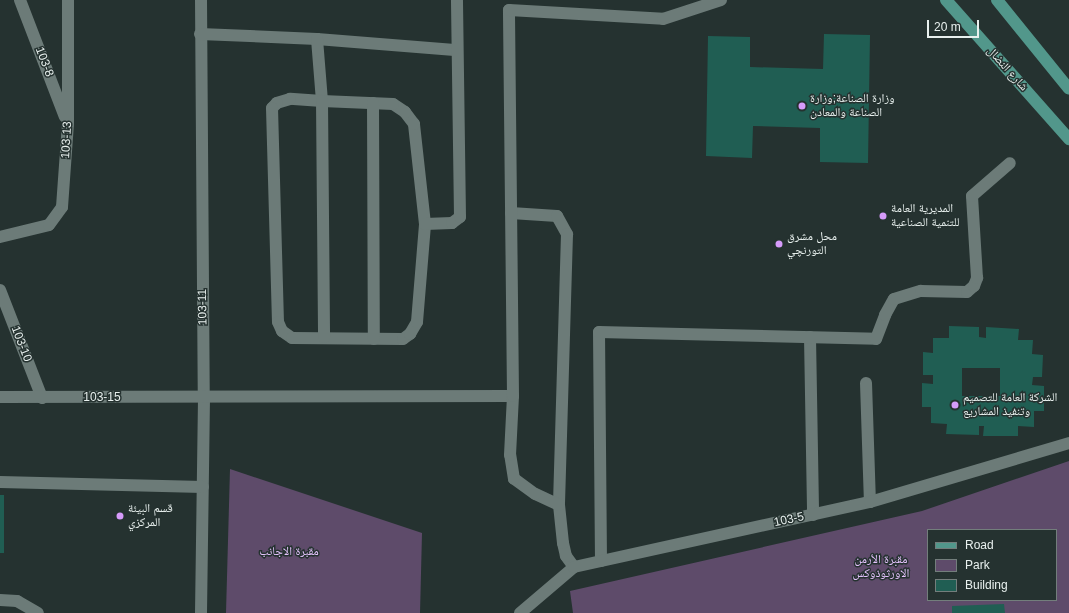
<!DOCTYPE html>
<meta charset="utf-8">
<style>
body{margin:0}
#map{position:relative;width:1069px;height:613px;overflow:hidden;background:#253230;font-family:Arial,"Noto Naskh Arabic",sans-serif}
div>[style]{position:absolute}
.green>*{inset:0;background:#5e4b6a}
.building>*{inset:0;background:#205e53;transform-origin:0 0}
.minor>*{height:12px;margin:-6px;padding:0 6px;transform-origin:6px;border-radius:6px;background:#6c7b78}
.major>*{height:12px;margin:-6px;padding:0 6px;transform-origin:6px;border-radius:6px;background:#52978b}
.dots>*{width:11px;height:11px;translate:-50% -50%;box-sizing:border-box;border:2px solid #253230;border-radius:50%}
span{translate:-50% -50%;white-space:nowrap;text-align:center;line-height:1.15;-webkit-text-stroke:3px #253230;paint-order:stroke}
.street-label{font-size:12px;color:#e8f0ee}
.poi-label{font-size:12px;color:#e8f0ee}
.left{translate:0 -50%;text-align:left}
.park-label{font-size:12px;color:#e6c3fe}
.legend{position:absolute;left:927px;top:529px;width:130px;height:72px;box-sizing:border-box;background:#253230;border:1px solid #737e7c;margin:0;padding:5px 7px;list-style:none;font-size:12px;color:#e8f0ee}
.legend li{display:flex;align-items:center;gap:8px;height:20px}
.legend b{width:20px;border:1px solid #737e7c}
.scale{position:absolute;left:927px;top:20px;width:52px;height:18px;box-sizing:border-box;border:2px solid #e8f0ee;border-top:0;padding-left:5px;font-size:12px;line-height:14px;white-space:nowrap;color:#e8f0ee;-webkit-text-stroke:3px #253230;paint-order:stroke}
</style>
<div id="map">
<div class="green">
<i style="clip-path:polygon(evenodd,1069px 461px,1069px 613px,573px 613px,570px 591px,922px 511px,1069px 461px,928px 530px,1056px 530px,1056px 600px,928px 600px,928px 530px)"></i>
<i style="clip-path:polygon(230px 469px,422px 533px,420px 613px,226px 613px)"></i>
</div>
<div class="building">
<i style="clip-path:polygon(824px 34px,870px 35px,868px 163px,820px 162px,820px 128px,753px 126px,752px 158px,706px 156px,708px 36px,750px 37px,750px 67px,823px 69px)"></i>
<i style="clip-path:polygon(evenodd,949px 326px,979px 327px,979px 337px,986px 338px,986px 327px,1019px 329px,1018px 340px,1033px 340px,1032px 354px,1043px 355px,1042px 377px,1033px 377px,1032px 385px,1044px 386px,1044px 411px,1034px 411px,1034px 427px,1018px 426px,1018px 436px,983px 436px,984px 426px,979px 426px,979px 435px,946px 434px,947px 424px,931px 423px,931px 407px,922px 407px,922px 383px,933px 384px,933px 375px,923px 375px,923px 352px,933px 353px,933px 338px,949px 338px,949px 326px,962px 368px,1000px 368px,1000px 396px,962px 396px,962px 368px)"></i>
<i style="left:0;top:495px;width:4px;height:58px"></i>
<i style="clip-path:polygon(1004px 604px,1005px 613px,952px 613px,952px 606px)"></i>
</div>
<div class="minor">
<i style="left:20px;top:0;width:125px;rotate:69deg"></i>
<i style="left:201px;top:0;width:398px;rotate:89.6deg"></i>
<i style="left:204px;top:398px;width:215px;rotate:90.8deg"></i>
<i style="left:200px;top:34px;width:117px;rotate:2.4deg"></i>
<i style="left:317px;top:39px;width:138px;rotate:4.6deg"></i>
<i style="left:317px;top:39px;width:62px;rotate:85.4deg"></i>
<i style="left:322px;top:101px;width:32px;rotate:-176deg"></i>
<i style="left:290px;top:99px;width:14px;rotate:163deg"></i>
<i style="left:277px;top:103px;width:7px;rotate:135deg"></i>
<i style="left:272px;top:108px;width:214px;rotate:88.4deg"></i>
<i style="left:278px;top:322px;width:10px;rotate:66deg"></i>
<i style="left:282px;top:331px;width:12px;rotate:35deg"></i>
<i style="left:292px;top:338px;width:111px;rotate:0.5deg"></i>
<i style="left:403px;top:339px;width:9px;rotate:-36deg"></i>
<i style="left:410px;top:334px;width:14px;rotate:-60deg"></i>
<i style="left:417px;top:322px;width:98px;rotate:-85.3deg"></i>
<i style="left:425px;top:224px;width:101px;rotate:-96.3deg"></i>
<i style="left:414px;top:124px;width:15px;rotate:-127deg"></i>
<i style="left:405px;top:112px;width:14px;rotate:-146deg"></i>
<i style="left:393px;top:104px;width:71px;rotate:-177.6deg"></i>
<i style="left:322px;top:101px;width:236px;rotate:89.5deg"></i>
<i style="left:373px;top:103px;width:236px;rotate:89.8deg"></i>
<i style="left:511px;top:213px;width:46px;rotate:3.7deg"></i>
<i style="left:557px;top:216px;width:21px;rotate:61deg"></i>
<i style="left:567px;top:234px;width:271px;rotate:91.7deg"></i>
<i style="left:425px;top:224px;width:27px;rotate:-2deg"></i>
<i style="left:452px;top:223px;width:10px;rotate:-37deg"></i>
<i style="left:460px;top:217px;width:217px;rotate:-90.8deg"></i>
<i style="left:0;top:237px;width:50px;rotate:-13.8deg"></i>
<i style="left:49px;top:225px;width:22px;rotate:-54deg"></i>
<i style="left:62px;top:207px;width:83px;rotate:-85.9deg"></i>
<i style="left:68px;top:124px;width:124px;rotate:-90deg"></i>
<i style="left:0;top:290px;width:116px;rotate:68.7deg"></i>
<i style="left:810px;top:337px;width:178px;rotate:89deg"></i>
<i style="left:866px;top:383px;width:119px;rotate:88.1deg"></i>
<i style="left:0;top:397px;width:513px;rotate:-0.11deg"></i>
<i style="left:0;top:482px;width:203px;rotate:1.4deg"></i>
<i style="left:601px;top:561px;width:229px;rotate:-90.5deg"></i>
<i style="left:599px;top:332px;width:277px;rotate:1.4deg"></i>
<i style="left:876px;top:339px;width:26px;rotate:-69deg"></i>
<i style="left:885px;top:315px;width:18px;rotate:-61deg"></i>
<i style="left:894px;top:299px;width:28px;rotate:-17deg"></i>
<i style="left:921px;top:291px;width:46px;rotate:1.2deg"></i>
<i style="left:967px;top:292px;width:9px;rotate:-41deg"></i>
<i style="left:974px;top:286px;width:9px;rotate:-69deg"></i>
<i style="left:977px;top:278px;width:82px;rotate:-93.5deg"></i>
<i style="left:972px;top:196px;width:50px;rotate:-41deg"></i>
<i style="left:574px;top:567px;width:14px;rotate:-126deg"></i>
<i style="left:566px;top:556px;width:13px;rotate:-103deg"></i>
<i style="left:563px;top:543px;width:38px;rotate:-96deg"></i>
<i style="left:559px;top:505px;width:26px;rotate:-155deg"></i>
<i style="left:535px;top:494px;width:26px;rotate:-144deg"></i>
<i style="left:514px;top:479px;width:24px;rotate:-99deg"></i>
<i style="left:510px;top:455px;width:59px;rotate:-87.1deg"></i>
<i style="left:513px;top:396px;width:386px;rotate:-90.6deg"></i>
<i style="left:509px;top:10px;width:154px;rotate:3.3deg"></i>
<i style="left:663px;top:19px;width:61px;rotate:-18.1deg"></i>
<i style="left:0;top:600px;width:17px;rotate:3deg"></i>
<i style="left:17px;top:601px;width:24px;rotate:30deg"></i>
<i style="left:520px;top:613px;width:71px;rotate:-40.4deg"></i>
<i style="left:574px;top:567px;width:303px;rotate:-12.4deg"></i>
<i style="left:870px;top:502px;width:208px;rotate:-16.5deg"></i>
</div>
<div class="major">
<i style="left:946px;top:0;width:186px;rotate:48.5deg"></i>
<i style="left:997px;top:0;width:114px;rotate:51deg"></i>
</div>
<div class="dots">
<i style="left:802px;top:106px;background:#d69bfa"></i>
<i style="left:883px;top:216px;background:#d69bfa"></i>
<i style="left:779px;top:244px;background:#d69bfa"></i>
<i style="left:955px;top:405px;background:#d69bfa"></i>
<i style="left:120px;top:516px;background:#d69bfa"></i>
</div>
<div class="street-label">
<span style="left:44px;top:62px;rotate:69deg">103-8</span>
<span style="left:1007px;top:69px;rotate:48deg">شارع النضال</span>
<span style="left:67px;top:140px;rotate:-87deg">103-13</span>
<span style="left:203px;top:307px;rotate:-91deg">103-11</span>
<span style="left:21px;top:344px;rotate:69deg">103-10</span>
<span style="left:102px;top:398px">103-15</span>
<span style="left:789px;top:520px;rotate:-12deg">103-5</span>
</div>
<div class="poi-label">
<span class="left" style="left:810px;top:106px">وزارة الصناعة;وزارة<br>الصناعة والمعادن</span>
<span class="left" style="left:891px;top:216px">المديرية العامة<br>للتنمية الصناعية</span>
<span class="left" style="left:787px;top:244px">محل مشرق<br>التورنچي</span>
<span class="left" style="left:963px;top:405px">الشركة العامة للتصميم<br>وتنفيذ المشاريع</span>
<span class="left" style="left:128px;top:516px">قسم البيئة<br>المركزي</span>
</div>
<div class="park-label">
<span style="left:289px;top:552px">مقبرة الاجانب</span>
<span style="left:881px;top:567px">مقبرة الأرمن<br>الاورثوذوكس</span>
</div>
<ul class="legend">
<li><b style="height:5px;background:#52978b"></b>Road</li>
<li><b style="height:11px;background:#5e4b6a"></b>Park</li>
<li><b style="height:11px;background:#205e53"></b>Building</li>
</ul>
<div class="scale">20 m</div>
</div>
